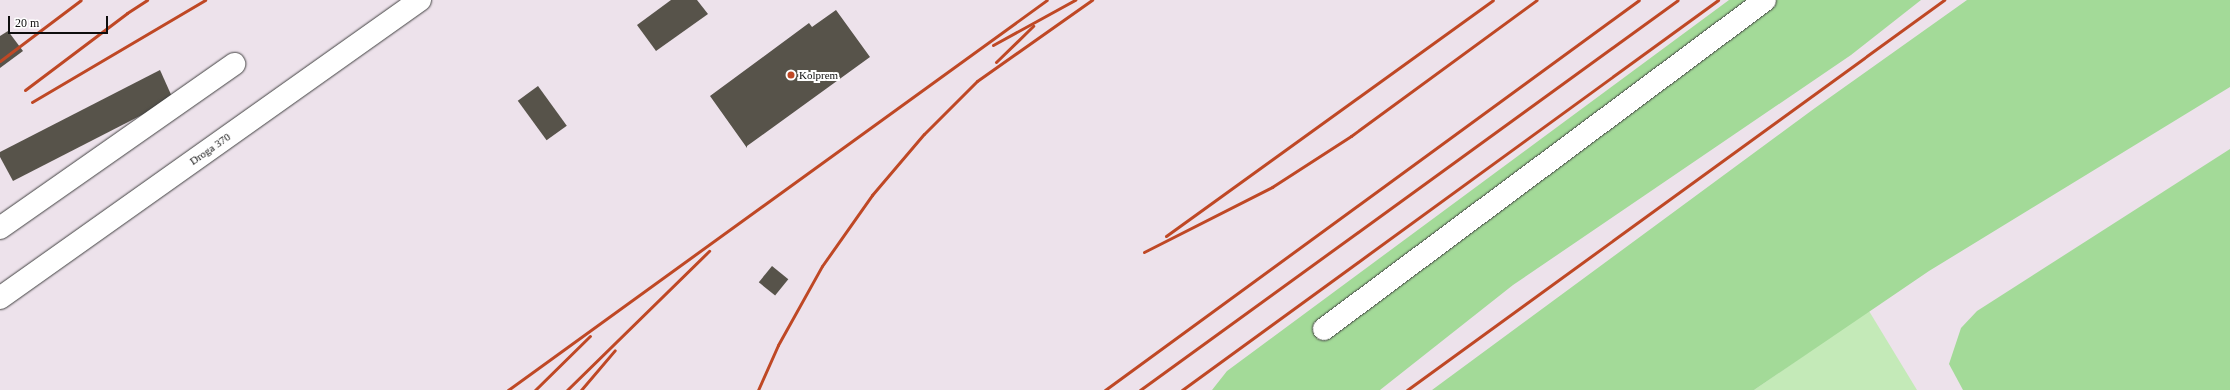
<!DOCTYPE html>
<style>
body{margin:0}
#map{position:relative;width:2230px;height:390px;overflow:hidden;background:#feffef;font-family:"Times New Roman",serif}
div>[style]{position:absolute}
.industrial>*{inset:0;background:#ede2eb;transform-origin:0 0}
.green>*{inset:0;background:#c4eab8}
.forest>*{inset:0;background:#a3da98}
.building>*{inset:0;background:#57534a;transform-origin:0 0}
.roads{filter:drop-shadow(0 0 1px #414141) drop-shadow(0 0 1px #414141)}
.minor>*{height:22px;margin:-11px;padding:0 11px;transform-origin:11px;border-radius:11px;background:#fff}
.rail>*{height:3px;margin:-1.5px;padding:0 1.5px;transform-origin:1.5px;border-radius:1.5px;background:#bf4825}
.dots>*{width:11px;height:11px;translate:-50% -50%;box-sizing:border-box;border:2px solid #fff;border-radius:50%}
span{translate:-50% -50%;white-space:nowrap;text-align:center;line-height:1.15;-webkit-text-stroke:4px #fff;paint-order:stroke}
.poi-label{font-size:11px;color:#0e0e0e}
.left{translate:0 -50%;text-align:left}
.street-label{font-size:11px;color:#0e0e0e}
.scale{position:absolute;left:8px;top:16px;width:100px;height:18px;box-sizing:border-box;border:2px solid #0e0e0e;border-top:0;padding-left:5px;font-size:12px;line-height:14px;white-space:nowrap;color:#0e0e0e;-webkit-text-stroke:3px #fff;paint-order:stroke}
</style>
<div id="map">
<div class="industrial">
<i style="left:0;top:0;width:2230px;height:390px"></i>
</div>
<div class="green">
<i style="clip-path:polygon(1869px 311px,1917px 390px,1754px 390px,1832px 336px)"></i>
</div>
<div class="forest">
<i style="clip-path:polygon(1729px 0,1921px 0,1851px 55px,1513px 285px,1380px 390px,1212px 390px,1227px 371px)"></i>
<i style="clip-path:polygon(1967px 0,2230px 0,2230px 87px,1929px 271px,1754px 390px,1432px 390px,1815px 108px)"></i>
<i style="clip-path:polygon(2230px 149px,2230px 390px,1963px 390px,1949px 364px,1961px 328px,1977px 311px)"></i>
</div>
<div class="building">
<i style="clip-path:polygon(671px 0,697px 0,708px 14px,656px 51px,637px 25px)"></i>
<i style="clip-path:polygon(836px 10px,870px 57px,747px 146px,747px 148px,710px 96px,809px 23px,812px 27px)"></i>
<i style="clip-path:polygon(8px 31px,23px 51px,0 68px,0 36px)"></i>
<i style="clip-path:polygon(160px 70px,173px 99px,13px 181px,0 157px,0 152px)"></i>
<i style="left:538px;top:86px;width:49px;height:25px;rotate:54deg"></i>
<i style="left:772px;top:266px;width:21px;height:21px;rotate:39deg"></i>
</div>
<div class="roads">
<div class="minor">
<i style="left:0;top:228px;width:286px;rotate:-35deg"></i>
<i style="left:0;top:298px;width:515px;rotate:-35.36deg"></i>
<i style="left:1324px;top:329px;width:550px;rotate:-36.72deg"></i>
</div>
</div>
<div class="rail">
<i style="left:993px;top:45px;width:94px;rotate:-28.8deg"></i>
<i style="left:0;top:61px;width:101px;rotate:-37deg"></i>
<i style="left:996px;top:62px;width:52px;rotate:-44.2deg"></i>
<i style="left:25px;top:90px;width:128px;rotate:-37deg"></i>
<i style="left:127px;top:13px;width:24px;rotate:-33deg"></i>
<i style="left:32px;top:102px;width:201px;rotate:-30.5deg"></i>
<i style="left:1166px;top:236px;width:403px;rotate:-35.8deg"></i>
<i style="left:1144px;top:252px;width:144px;rotate:-26.9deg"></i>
<i style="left:1272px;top:187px;width:94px;rotate:-32.8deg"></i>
<i style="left:1351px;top:136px;width:230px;rotate:-36.2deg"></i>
<i style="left:508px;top:390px;width:665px;rotate:-35.89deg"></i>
<i style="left:535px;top:390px;width:77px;rotate:-44.5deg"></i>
<i style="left:567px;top:390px;width:199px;rotate:-44.4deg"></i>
<i style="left:581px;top:390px;width:52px;rotate:-49.6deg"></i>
<i style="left:758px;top:390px;width:49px;rotate:-66deg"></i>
<i style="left:778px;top:345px;width:90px;rotate:-60.9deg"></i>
<i style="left:822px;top:266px;width:87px;rotate:-54.8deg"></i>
<i style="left:872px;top:195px;width:80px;rotate:-49.6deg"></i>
<i style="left:924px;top:134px;width:75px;rotate:-45deg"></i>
<i style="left:977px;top:81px;width:141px;rotate:-35.2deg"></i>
<i style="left:1105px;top:390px;width:661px;rotate:-36.14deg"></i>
<i style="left:1140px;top:390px;width:664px;rotate:-35.94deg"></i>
<i style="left:1182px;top:390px;width:663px;rotate:-36.04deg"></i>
<i style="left:1407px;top:390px;width:664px;rotate:-35.99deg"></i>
</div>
<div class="dots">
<i style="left:791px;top:75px;background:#bf4825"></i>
</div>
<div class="poi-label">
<span class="left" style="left:799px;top:75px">Kolprem</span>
</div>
<div class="street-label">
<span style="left:210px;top:149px;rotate:-35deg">Droga 370</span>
</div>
<div class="scale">20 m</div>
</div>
